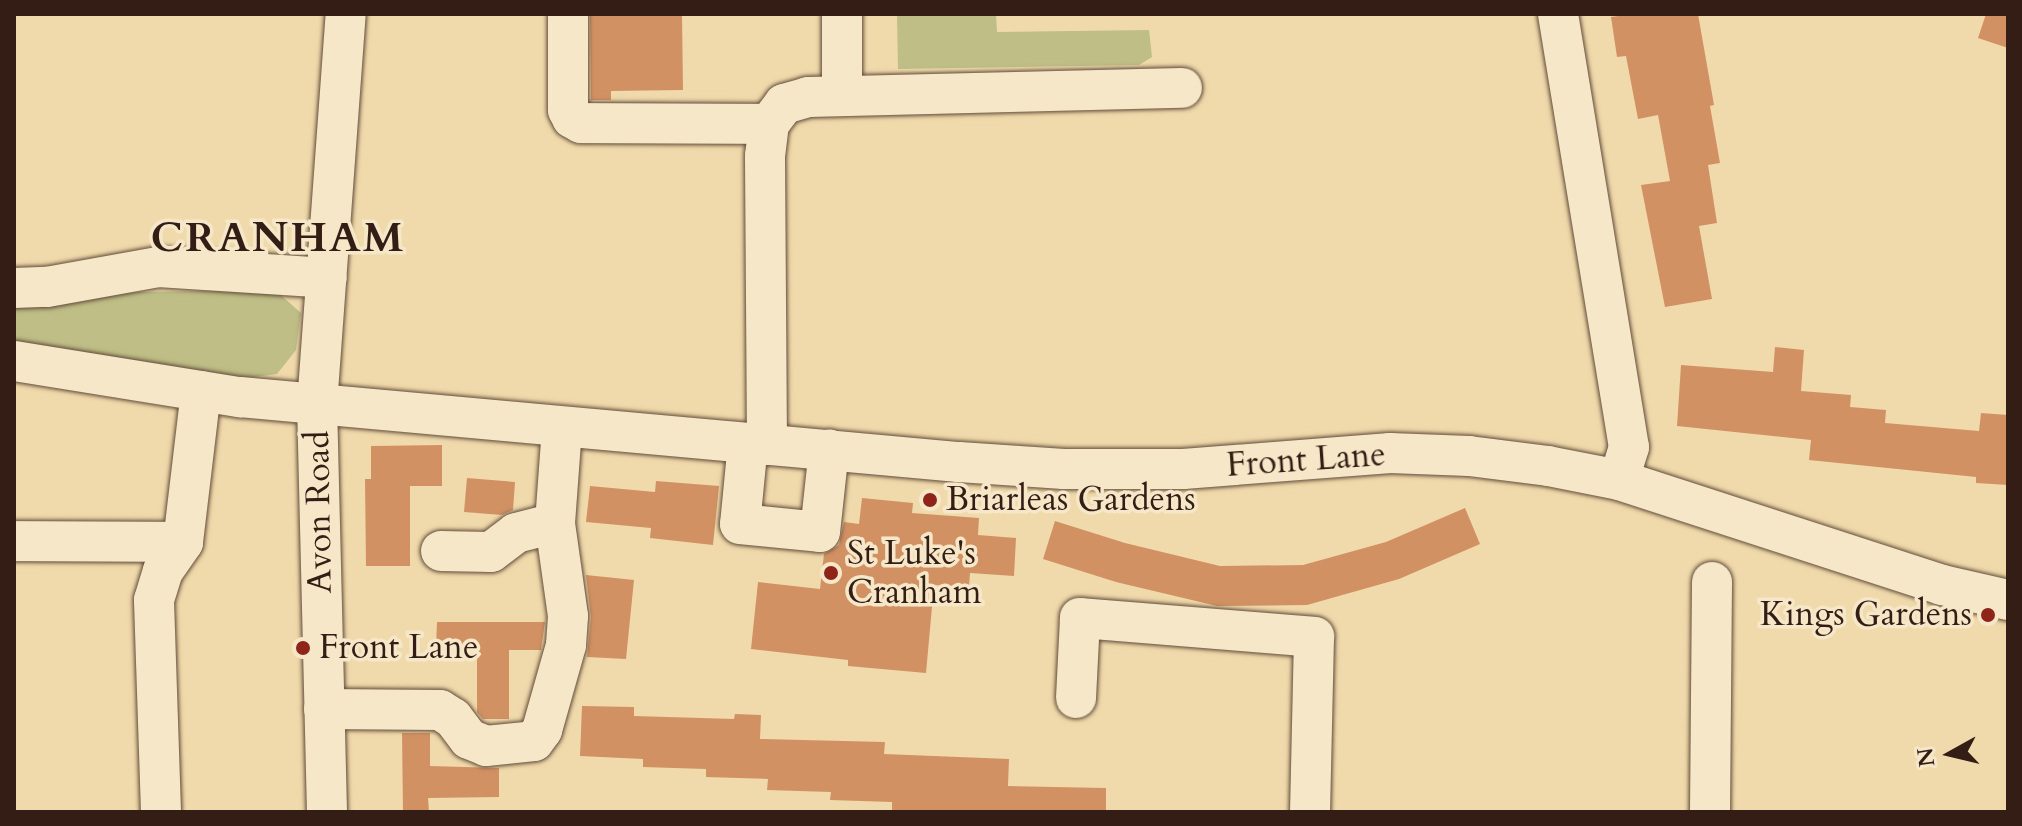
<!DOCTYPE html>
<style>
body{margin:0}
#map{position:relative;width:2022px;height:826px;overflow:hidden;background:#f0daab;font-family:Cardo,serif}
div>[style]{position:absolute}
.green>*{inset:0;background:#bebe86}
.building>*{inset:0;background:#d29163}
.roads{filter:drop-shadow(0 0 2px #624c3a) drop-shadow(0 0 2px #624c3a)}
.minor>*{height:40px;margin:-20px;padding:0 20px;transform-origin:20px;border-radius:20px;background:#f5e7c8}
.dots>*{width:22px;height:22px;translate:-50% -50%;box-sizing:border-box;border:4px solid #f5e7c8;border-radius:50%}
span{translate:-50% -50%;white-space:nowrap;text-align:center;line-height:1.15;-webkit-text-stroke:7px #f5e7c8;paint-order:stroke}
.street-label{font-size:34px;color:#331d14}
.poi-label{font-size:34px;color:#331d14}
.left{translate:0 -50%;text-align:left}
.right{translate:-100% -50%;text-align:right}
.district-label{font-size:42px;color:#331d14;font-weight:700;letter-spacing:2px}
.frame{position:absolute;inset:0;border:16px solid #331d14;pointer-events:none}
.north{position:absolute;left:1910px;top:714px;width:80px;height:80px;-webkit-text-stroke:6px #f5e7c8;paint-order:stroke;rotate:262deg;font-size:22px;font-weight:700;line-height:32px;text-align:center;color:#331d14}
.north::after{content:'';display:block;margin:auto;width:28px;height:36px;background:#331d14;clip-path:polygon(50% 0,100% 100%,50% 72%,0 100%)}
</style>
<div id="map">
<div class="green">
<i style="clip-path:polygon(897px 14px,996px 14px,997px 32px,1149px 30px,1152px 57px,1139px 65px,898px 69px)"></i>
<i style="clip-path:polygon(275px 290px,301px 313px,296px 350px,277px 374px,238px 379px,14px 344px,14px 303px,139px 292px)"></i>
</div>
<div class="building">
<i style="clip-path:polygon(590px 14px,682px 14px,683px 90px,611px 91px,611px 100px,591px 100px)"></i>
<i style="clip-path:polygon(1633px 14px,1698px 14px,1714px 105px,1710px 106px,1720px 163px,1708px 165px,1717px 223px,1699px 226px,1712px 299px,1665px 307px,1641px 185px,1670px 181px,1658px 115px,1638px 119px,1626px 56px,1617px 57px,1611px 17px)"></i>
<i style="clip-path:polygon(1986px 14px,2008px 14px,2008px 48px,1978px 38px)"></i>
<i style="clip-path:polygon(1775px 347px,1804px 350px,1801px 391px,1851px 395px,1850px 407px,1886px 410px,1885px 423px,1979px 431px,1981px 413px,2008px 415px,2008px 485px,1976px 483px,1976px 477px,1809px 460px,1811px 440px,1677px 426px,1681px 365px,1773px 372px)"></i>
<i style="clip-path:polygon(442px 445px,442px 486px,410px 486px,410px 566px,366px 566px,365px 479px,371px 479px,371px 446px)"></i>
<i style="clip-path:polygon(467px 478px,515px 482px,513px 510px,502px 515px,464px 512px)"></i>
<i style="clip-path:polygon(656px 481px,719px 486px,713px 545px,650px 538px,651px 528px,586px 522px,590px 486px,655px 492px)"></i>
<i style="clip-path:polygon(862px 498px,913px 503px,912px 513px,979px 518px,978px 535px,1016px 538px,1014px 576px,970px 573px,969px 587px,934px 585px,926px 673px,848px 666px,848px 660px,751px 649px,758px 582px,820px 589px,824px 554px,839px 545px,844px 522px,859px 524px)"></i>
<i style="clip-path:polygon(1465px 508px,1480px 544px,1399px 579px,1307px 605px,1217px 606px,1116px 582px,1043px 559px,1055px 521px,1125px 543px,1220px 566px,1303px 565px,1386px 542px)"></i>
<i style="clip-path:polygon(586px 575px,634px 580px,626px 659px,587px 657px,591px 617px)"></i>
<i style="clip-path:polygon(437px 622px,545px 622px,541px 650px,509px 650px,509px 719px,483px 719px,477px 712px,477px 648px,436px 648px)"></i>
<i style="clip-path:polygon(582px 706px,634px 707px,634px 716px,734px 719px,735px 714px,761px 715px,760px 739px,885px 742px,884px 754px,1009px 759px,1008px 786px,1106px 788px,1106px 812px,892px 812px,892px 802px,830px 800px,831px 792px,767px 790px,768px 779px,706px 777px,706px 769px,643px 767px,643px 759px,580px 756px)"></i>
<i style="clip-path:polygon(402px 733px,430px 733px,430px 766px,499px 768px,499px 797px,428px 798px,429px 812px,403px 812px)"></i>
</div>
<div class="roads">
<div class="minor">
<i style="left:1558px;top:14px;width:439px;rotate:80.7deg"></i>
<i style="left:1629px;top:447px;width:34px;rotate:107deg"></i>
<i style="left:568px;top:17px;width:93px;rotate:90deg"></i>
<i style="left:568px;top:110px;width:9px;rotate:63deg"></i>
<i style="left:572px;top:118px;width:10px;rotate:29deg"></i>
<i style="left:581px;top:123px;width:188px;rotate:0.3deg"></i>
<i style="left:842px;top:96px;width:82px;rotate:-90deg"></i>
<i style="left:14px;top:288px;width:33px;rotate:-2deg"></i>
<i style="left:47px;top:287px;width:113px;rotate:-10.2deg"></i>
<i style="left:158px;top:267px;width:169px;rotate:3.7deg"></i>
<i style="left:14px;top:361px;width:229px;rotate:9.1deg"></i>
<i style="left:240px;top:397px;width:722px;rotate:5.17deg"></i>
<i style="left:959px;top:462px;width:105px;rotate:3.8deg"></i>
<i style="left:1064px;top:469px;width:119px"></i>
<i style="left:1183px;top:469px;width:208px;rotate:-4.4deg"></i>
<i style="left:1390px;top:453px;width:79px;rotate:2.2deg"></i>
<i style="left:1469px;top:456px;width:80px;rotate:7.2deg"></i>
<i style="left:1548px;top:466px;width:72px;rotate:11.2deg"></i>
<i style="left:1619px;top:480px;width:340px;rotate:18deg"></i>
<i style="left:1942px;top:585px;width:68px;rotate:12.8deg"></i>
<i style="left:748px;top:443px;width:81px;rotate:95.6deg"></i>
<i style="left:740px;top:524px;width:80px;rotate:5.7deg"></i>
<i style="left:820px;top:532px;width:83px;rotate:-83.8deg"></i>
<i style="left:767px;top:445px;width:289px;rotate:-90.4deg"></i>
<i style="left:765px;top:156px;width:32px;rotate:-83deg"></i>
<i style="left:769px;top:124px;width:25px;rotate:-53deg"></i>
<i style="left:784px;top:104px;width:25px;rotate:-16deg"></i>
<i style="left:808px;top:97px;width:374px;rotate:-1.4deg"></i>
<i style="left:14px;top:541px;width:169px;rotate:0.3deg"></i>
<i style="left:441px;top:551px;width:50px;rotate:1.1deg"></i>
<i style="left:491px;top:552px;width:31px;rotate:-37deg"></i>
<i style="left:516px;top:533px;width:40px;rotate:-14.4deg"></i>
<i style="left:1076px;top:698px;width:80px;rotate:-87.1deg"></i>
<i style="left:1080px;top:618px;width:235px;rotate:4.6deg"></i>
<i style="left:1314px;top:637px;width:175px;rotate:91.3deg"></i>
<i style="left:324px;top:709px;width:116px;rotate:0.5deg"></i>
<i style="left:440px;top:710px;width:15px;rotate:32deg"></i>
<i style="left:453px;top:718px;width:26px;rotate:53deg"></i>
<i style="left:469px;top:739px;width:18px;rotate:22deg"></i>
<i style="left:486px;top:746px;width:48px;rotate:-5.9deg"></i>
<i style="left:534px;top:741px;width:14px;rotate:-54deg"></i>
<i style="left:542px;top:730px;width:88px;rotate:-74.2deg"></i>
<i style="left:566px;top:645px;width:29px;rotate:-86deg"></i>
<i style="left:568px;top:616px;width:94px;rotate:-98deg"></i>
<i style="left:555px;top:523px;width:96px;rotate:-85.8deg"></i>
<i style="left:161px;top:812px;width:212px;rotate:-91.9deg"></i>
<i style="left:154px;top:600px;width:30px;rotate:-73deg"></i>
<i style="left:163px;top:571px;width:35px;rotate:-55deg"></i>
<i style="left:183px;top:542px;width:152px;rotate:-83.2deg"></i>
<i style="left:327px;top:812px;width:407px;rotate:-91.4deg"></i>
<i style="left:317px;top:405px;width:392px;rotate:-85.8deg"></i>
<i style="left:1710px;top:812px;width:230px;rotate:-89.5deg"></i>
</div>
</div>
<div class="dots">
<i style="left:930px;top:500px;background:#8f2418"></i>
<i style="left:831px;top:573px;background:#8f2418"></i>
<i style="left:1988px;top:615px;background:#8f2418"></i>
<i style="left:303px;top:648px;background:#8f2418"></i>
</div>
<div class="street-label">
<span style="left:1306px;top:460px;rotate:-4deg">Front Lane</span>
<span style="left:319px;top:512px;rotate:-91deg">Avon Road</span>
</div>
<div class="poi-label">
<span class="left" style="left:946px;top:500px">Briarleas Gardens</span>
<span class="left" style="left:847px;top:573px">St Luke's<br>Cranham</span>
<span class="right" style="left:1972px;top:615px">Kings Gardens</span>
<span class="left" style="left:319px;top:648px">Front Lane</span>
</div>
<div class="district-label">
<span style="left:278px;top:238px">CRANHAM</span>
</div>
<div class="frame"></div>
<div class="north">N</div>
</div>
